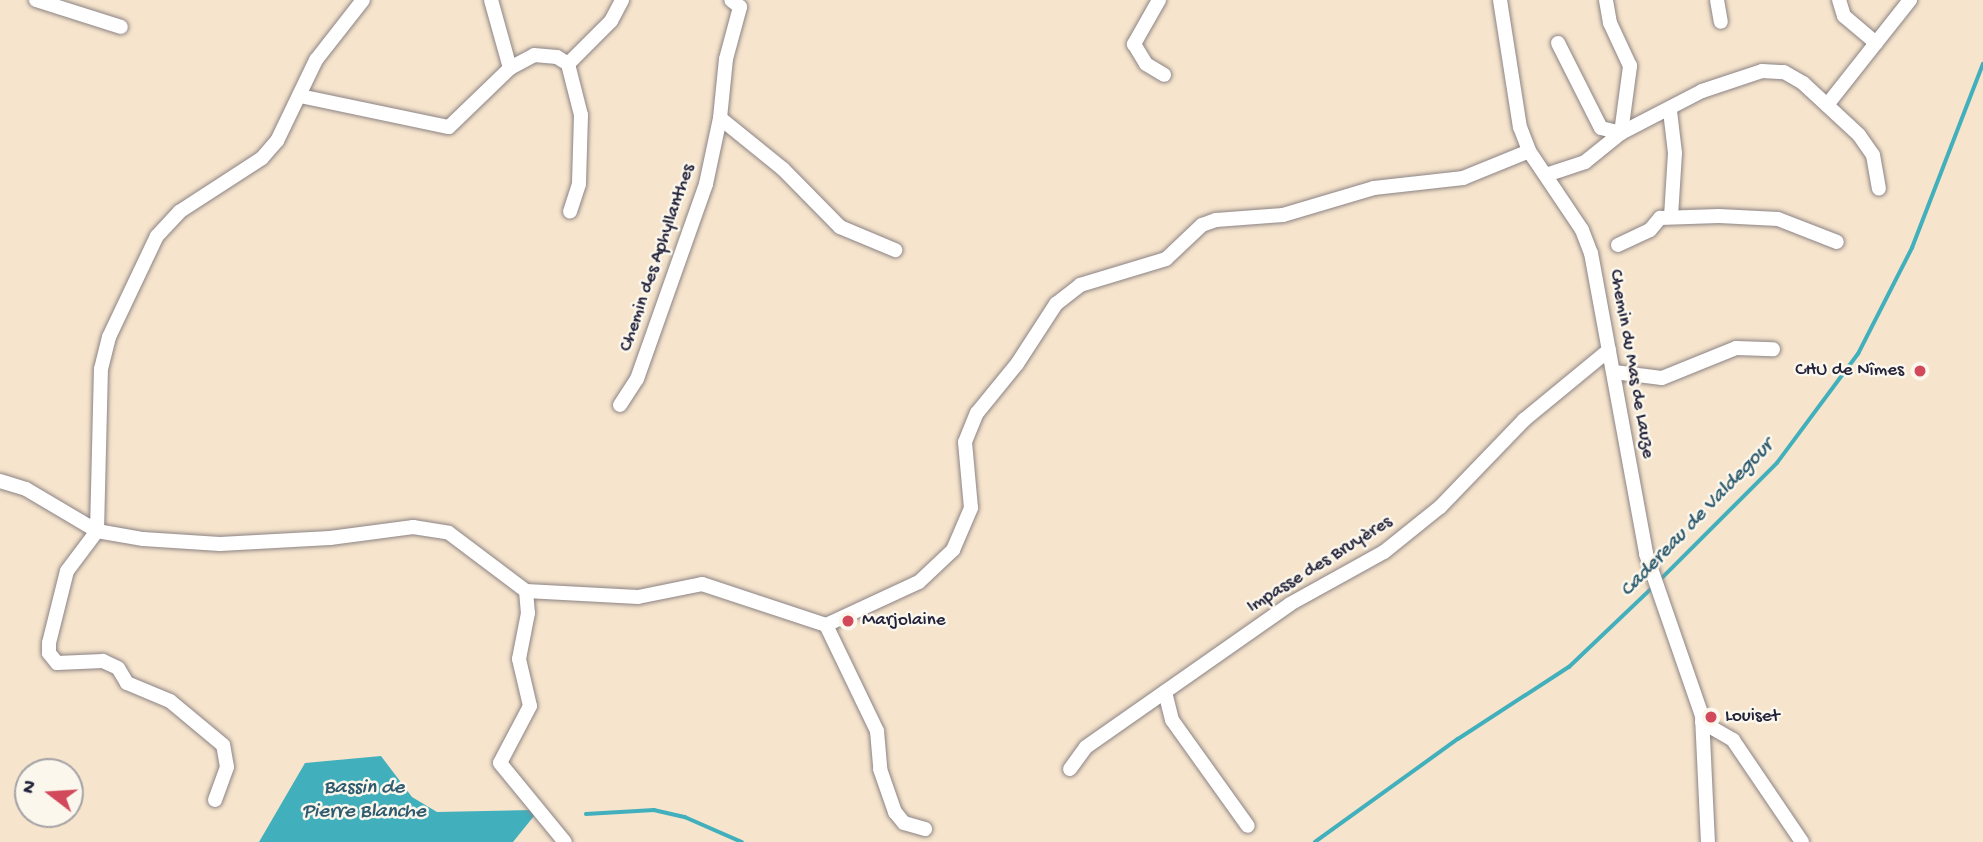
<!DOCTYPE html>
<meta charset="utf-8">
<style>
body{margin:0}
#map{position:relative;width:1983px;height:842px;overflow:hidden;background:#f6e4cc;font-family:"Gochi Hand",sans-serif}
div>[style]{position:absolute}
.water>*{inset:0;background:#41b0bc}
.stream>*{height:3.5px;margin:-1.75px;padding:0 1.75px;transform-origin:1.75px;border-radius:1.75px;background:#41b0bc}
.roads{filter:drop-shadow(0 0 2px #8c8384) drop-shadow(0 0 2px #8c8384)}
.minor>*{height:14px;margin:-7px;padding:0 7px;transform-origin:7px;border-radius:7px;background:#fff}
.dots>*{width:19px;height:19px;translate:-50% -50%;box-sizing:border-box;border:4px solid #fbf7ec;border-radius:50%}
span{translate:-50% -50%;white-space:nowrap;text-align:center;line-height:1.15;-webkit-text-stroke:5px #fbf7ec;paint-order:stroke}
.street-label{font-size:19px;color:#22223b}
.poi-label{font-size:19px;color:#22223b}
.right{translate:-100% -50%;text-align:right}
.left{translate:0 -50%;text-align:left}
.water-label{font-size:21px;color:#2e5b6f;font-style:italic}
.north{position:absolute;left:14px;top:758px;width:70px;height:70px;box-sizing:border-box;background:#fbf7ec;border:2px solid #a4a2a5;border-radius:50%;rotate:287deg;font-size:19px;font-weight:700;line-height:28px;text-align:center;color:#22223b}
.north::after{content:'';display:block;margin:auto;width:24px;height:32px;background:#d1495b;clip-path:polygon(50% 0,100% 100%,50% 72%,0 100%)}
</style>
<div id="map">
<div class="water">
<i style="clip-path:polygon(381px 756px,412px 797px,437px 812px,532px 810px,534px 816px,513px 842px,259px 842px,305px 763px)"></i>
</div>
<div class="stream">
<i style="left:1661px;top:579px;width:164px;rotate:-45deg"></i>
<i style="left:1777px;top:463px;width:136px;rotate:-53.4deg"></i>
<i style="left:1858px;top:354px;width:119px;rotate:-63deg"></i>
<i style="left:1912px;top:248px;width:197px;rotate:-68.9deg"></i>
<i style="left:586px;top:814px;width:68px;rotate:-3.4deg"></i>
<i style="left:654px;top:810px;width:32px;rotate:13deg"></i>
<i style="left:685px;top:817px;width:62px;rotate:23.7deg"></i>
<i style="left:1315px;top:842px;width:176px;rotate:-35.8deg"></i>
<i style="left:1458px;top:739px;width:132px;rotate:-33deg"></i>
<i style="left:1569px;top:667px;width:116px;rotate:-43.6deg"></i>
</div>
<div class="roads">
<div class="minor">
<i style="left:36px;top:0;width:89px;rotate:17.6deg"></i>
<i style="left:491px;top:0;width:71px;rotate:74.4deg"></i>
<i style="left:1159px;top:0;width:51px;rotate:119.6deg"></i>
<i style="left:1134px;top:44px;width:23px;rotate:59deg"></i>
<i style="left:1146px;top:64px;width:21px;rotate:31deg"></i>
<i style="left:1500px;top:0;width:129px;rotate:81.1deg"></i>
<i style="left:1520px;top:127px;width:26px;rotate:69deg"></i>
<i style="left:1529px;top:151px;width:95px;rotate:56.1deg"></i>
<i style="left:1582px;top:230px;width:25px;rotate:69deg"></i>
<i style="left:1591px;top:253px;width:306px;rotate:79.6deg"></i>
<i style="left:1646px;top:554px;width:171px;rotate:70.9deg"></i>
<i style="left:1702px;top:716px;width:126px;rotate:87.3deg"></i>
<i style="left:1717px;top:0;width:22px;rotate:80deg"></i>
<i style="left:1558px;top:43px;width:95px;rotate:63.2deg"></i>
<i style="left:1601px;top:128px;width:21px;rotate:14deg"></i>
<i style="left:1621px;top:133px;width:68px;rotate:-82.3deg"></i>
<i style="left:1630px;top:66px;width:47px;rotate:-114.9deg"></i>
<i style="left:1610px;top:23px;width:23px;rotate:-100deg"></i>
<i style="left:1876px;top:43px;width:55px;rotate:-51.7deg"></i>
<i style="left:568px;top:64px;width:53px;rotate:75.7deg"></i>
<i style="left:581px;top:115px;width:69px;rotate:91.7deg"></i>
<i style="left:579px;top:184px;width:29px;rotate:108deg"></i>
<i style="left:300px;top:96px;width:152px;rotate:11.8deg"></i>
<i style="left:449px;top:127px;width:85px;rotate:-44deg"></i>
<i style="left:510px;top:68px;width:27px;rotate:-28deg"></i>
<i style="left:534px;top:55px;width:23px;rotate:5deg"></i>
<i style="left:557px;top:57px;width:13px;rotate:32deg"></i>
<i style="left:568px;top:64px;width:61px;rotate:-45deg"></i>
<i style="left:611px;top:21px;width:24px;rotate:-62deg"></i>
<i style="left:1827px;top:105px;width:79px;rotate:-51.7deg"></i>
<i style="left:1876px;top:43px;width:42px;rotate:-139.8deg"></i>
<i style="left:1844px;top:16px;width:17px;rotate:-107deg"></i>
<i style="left:1670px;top:111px;width:42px;rotate:83.2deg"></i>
<i style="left:1675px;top:153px;width:64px;rotate:93.6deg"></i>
<i style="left:720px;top:118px;width:81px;rotate:39deg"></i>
<i style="left:783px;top:169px;width:81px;rotate:45.5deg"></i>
<i style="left:840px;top:227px;width:60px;rotate:22.7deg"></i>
<i style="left:1546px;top:175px;width:41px;rotate:-18.4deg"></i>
<i style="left:1585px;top:162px;width:46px;rotate:-38.9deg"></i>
<i style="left:1621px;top:133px;width:91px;rotate:-27.4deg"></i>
<i style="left:1702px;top:91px;width:63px;rotate:-18.4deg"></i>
<i style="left:1762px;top:71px;width:22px;rotate:3deg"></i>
<i style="left:1784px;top:72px;width:22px;rotate:30deg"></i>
<i style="left:1803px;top:83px;width:76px;rotate:42.9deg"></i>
<i style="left:1859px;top:135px;width:24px;rotate:55deg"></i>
<i style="left:1873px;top:155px;width:34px;rotate:80deg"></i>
<i style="left:1618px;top:245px;width:35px;rotate:-25deg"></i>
<i style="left:1650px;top:230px;width:16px;rotate:-50deg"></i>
<i style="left:1660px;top:218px;width:59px;rotate:-1.9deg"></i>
<i style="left:1719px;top:216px;width:59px;rotate:2.9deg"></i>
<i style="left:1778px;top:219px;width:63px;rotate:21.3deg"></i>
<i style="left:1614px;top:372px;width:48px;rotate:7.1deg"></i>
<i style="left:1662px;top:378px;width:80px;rotate:-22.1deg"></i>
<i style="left:1736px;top:348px;width:37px;rotate:2deg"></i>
<i style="left:620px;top:405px;width:31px;rotate:-57deg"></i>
<i style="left:637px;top:379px;width:207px;rotate:-70.5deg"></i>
<i style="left:706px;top:184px;width:67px;rotate:-78deg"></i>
<i style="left:720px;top:118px;width:59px;rotate:-84.2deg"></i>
<i style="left:726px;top:59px;width:54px;rotate:-74.9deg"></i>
<i style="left:740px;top:7px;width:11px;rotate:-142deg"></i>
<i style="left:0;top:481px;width:27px;rotate:17deg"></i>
<i style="left:26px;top:489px;width:82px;rotate:30.6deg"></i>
<i style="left:97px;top:531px;width:47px;rotate:9.9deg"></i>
<i style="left:143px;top:539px;width:77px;rotate:3.7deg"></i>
<i style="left:220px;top:544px;width:110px;rotate:-3.1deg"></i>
<i style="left:330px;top:538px;width:84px;rotate:-7.5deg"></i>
<i style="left:413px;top:527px;width:36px;rotate:9deg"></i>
<i style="left:449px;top:533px;width:96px;rotate:37deg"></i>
<i style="left:526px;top:591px;width:112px;rotate:3.1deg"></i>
<i style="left:638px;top:597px;width:65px;rotate:-11.5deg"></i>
<i style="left:702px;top:584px;width:131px;rotate:18.3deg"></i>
<i style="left:826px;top:625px;width:118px;rotate:64.3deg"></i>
<i style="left:877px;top:731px;width:38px;rotate:85deg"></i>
<i style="left:880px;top:769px;width:46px;rotate:70.8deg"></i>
<i style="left:895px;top:812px;width:14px;rotate:51deg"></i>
<i style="left:904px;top:823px;width:22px;rotate:16deg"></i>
<i style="left:526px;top:591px;width:22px;rotate:85deg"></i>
<i style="left:528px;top:613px;width:47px;rotate:101.1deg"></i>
<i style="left:519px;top:659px;width:48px;rotate:76.8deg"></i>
<i style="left:530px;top:706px;width:64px;rotate:117.8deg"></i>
<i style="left:500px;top:763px;width:102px;rotate:50.6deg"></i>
<i style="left:826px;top:625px;width:102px;rotate:-24.8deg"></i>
<i style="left:919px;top:582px;width:47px;rotate:-43.3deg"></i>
<i style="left:953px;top:550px;width:46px;rotate:-66.8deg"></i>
<i style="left:971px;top:508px;width:66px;rotate:-95.2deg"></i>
<i style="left:965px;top:442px;width:31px;rotate:-68deg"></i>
<i style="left:977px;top:413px;width:63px;rotate:-50.8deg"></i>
<i style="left:1017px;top:364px;width:72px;rotate:-57deg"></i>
<i style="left:1056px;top:304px;width:31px;rotate:-38deg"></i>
<i style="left:1080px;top:285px;width:90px;rotate:-16.8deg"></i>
<i style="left:1166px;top:259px;width:50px;rotate:-43.4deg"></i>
<i style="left:1202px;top:225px;width:15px;rotate:-20deg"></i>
<i style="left:1216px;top:220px;width:67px;rotate:-4.3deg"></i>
<i style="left:1283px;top:215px;width:95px;rotate:-16.5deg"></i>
<i style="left:1374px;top:188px;width:90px;rotate:-6.4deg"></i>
<i style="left:1463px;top:178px;width:71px;rotate:-22.2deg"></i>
<i style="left:1165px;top:692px;width:29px;rotate:76deg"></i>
<i style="left:1172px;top:720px;width:130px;rotate:54.4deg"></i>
<i style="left:1702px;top:722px;width:36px;rotate:30deg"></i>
<i style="left:1733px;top:740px;width:123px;rotate:55.9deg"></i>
<i style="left:1070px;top:769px;width:27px;rotate:-54deg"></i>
<i style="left:1086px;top:747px;width:249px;rotate:-35deg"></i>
<i style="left:1290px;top:604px;width:107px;rotate:-29deg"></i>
<i style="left:1384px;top:552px;width:72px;rotate:-38.8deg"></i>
<i style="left:1440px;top:507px;width:121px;rotate:-46deg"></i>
<i style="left:1524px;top:420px;width:110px;rotate:-39.5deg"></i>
<i style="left:215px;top:800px;width:35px;rotate:-70deg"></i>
<i style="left:227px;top:767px;width:22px;rotate:-100deg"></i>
<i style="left:223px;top:745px;width:69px;rotate:-140.3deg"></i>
<i style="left:170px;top:701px;width:47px;rotate:-157.3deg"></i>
<i style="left:127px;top:683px;width:17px;rotate:-121deg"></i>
<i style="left:118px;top:668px;width:17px;rotate:-155deg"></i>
<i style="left:103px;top:661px;width:46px;rotate:177.5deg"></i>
<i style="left:57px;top:663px;width:13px;rotate:-129deg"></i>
<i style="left:49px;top:653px;width:10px;rotate:-90deg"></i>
<i style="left:49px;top:643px;width:74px;rotate:-76deg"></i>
<i style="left:67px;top:571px;width:50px;rotate:-53.1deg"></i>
<i style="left:97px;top:531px;width:162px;rotate:-88.6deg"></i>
<i style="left:101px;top:369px;width:33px;rotate:-76deg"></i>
<i style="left:109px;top:337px;width:112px;rotate:-64.6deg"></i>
<i style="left:157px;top:236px;width:33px;rotate:-47deg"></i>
<i style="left:179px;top:212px;width:99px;rotate:-33deg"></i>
<i style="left:262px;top:158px;width:23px;rotate:-49deg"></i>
<i style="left:277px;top:141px;width:90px;rotate:-64.3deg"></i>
<i style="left:316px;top:60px;width:76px;rotate:-51.9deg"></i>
</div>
</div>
<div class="dots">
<i style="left:1920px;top:371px;background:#d1495b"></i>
<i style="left:848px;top:621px;background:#d1495b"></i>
<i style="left:1711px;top:717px;background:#d1495b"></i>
</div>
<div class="street-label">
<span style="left:658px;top:258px;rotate:-71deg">Chemin des Aphyllanthes</span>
<span style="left:1631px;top:364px;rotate:80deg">Chemin du Mas de Lauze</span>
<span style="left:1320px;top:565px;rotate:-32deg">Impasse des Bruyères</span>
</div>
<div class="poi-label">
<span class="right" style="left:1904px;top:371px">CHU de Nîmes</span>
<span class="left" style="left:862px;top:621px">Marjolaine</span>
<span class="left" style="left:1725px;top:717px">Louiset</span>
</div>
<div class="water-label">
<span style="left:1698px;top:519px;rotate:-46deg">Cadereau de Valdegour</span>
<span style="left:364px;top:801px">Bassin de<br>Pierre Blanche</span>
</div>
<div class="north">N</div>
</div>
